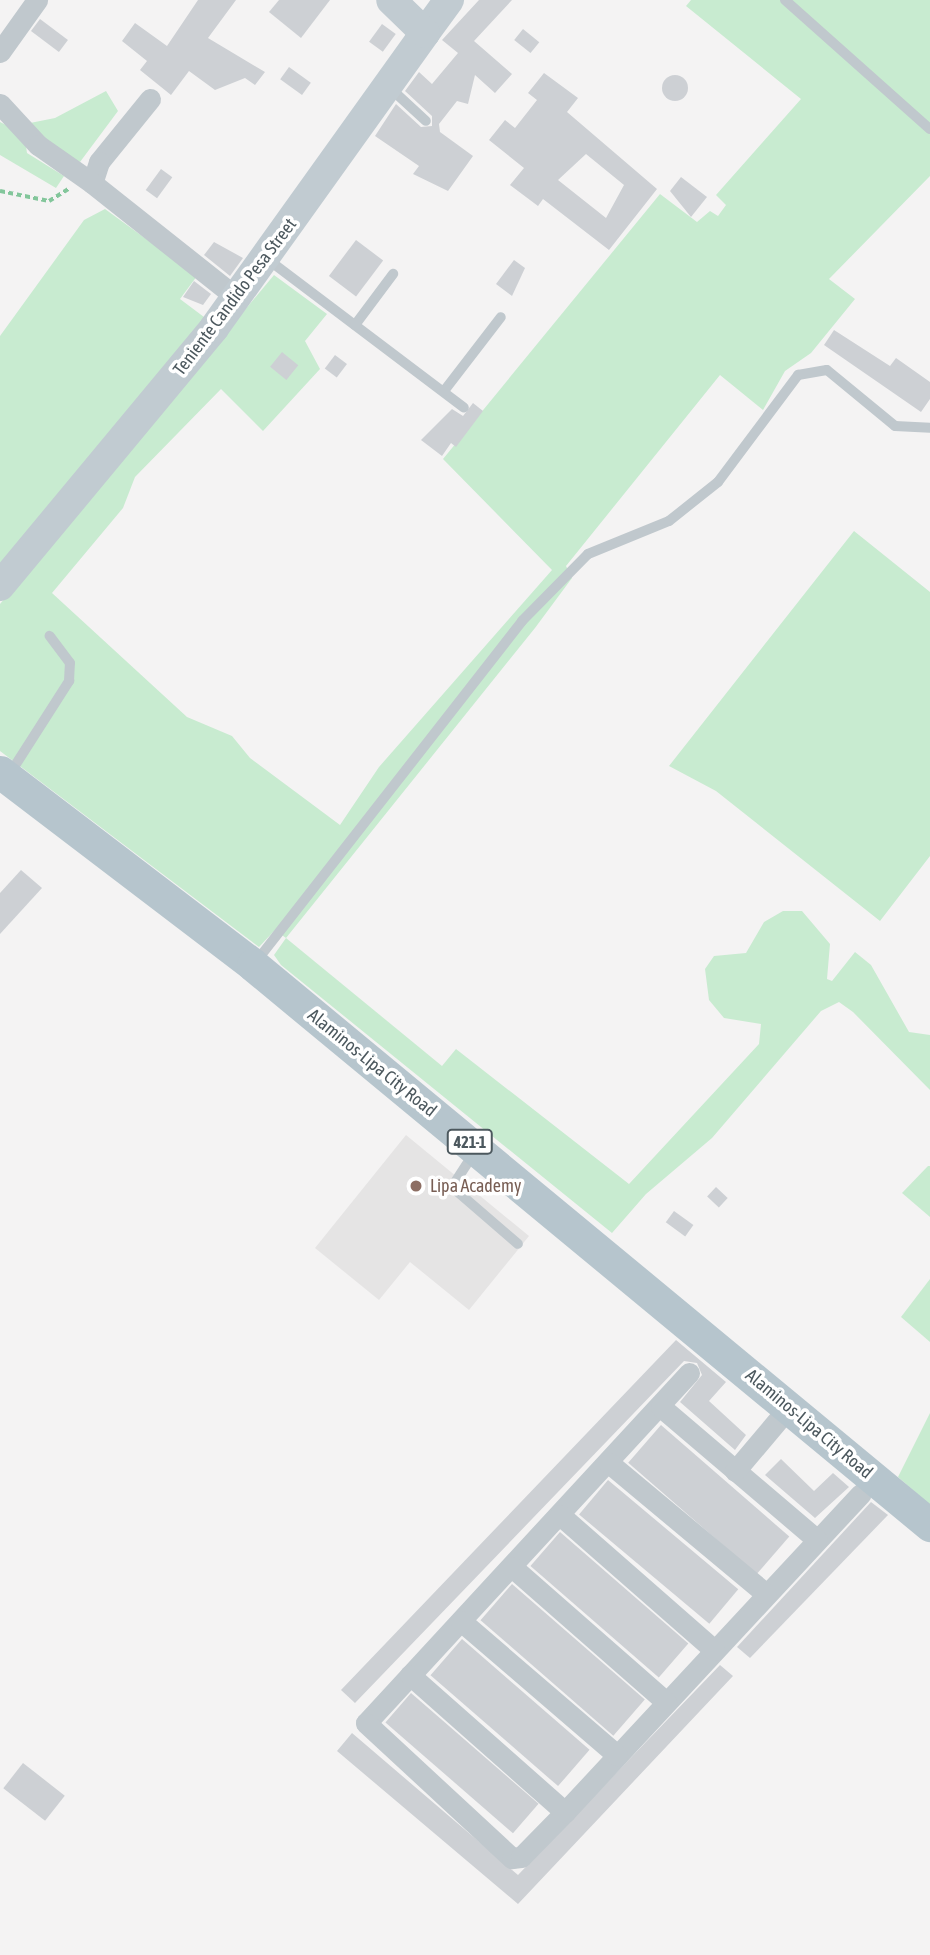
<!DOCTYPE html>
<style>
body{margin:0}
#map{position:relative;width:930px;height:1955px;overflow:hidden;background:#f4f3f3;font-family:"Asap Condensed",sans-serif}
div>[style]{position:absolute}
.education>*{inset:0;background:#e5e4e4}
.green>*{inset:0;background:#c8ebd0}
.building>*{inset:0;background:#cdd0d4;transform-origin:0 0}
.round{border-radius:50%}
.path>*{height:3.5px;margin-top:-1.75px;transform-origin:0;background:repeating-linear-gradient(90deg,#83c69b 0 5px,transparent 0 8.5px)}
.lane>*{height:10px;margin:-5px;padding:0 5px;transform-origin:5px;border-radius:5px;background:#c0c8cd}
.street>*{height:21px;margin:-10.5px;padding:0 10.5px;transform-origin:10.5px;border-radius:10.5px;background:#c0c8cd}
.secondary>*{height:30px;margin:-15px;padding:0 15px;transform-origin:15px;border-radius:15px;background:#c1cbd1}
.primary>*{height:33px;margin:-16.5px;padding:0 16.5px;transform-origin:16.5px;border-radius:16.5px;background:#b6c5cd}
.dots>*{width:19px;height:19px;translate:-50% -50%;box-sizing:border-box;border:4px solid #fff;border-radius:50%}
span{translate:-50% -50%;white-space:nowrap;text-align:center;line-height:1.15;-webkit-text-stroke:7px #fff;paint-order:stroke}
.shield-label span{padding:2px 5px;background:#fff;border:2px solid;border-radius:5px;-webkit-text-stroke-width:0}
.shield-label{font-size:16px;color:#4c585e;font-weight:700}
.street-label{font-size:18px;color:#4c585e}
.education-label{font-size:18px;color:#785e54}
.left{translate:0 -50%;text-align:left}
</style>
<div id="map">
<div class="education">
<i style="clip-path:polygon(406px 1135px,529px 1236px,469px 1310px,410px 1262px,379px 1300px,315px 1248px)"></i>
</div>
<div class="green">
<i style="clip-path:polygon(691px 0,930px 0,930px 176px,829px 279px,855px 299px,811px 353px,785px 371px,763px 410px,720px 375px,566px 566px,572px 578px,535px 628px,286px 938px,442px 1066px,456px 1049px,629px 1184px,759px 1044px,761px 1024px,724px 1018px,709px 1000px,705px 969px,714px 956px,746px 953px,764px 922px,783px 911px,802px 911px,830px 944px,827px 979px,832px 981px,855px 952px,871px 965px,909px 1032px,930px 1035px,930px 1090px,853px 1012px,839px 1002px,821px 1011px,712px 1138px,646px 1194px,612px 1233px,281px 965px,274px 955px,286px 938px,275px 930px,259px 947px,0 751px,0 604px,274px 275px,327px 314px,305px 341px,320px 369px,263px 431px,221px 389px,135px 477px,123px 508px,52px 593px,187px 717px,232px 736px,250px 758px,340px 825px,379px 767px,552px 570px,443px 459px,660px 194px,697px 222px,710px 211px,718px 216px,726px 205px,716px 195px,801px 99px,686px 6px)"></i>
<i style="clip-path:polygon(106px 91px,118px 111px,80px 162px,25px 139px,27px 153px,64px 176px,56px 188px,0 155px,0 122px,10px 127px,55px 118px)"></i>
<i style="clip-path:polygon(105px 209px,197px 276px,180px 299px,208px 320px,0 567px,0 336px,84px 220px)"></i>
<i style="clip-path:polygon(854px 531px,930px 592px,930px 856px,880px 921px,716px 791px,669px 766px)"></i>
<i style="clip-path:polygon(928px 1166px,930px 1166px,930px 1217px,902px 1193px)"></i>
<i style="clip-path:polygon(930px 1279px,930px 1342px,901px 1317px)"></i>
<i style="clip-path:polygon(930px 1413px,930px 1505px,898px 1477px)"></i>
</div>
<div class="building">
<i style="clip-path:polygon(198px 0,236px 0,208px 38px,265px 72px,255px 85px,245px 78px,215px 90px,189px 71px,171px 95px,140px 70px,147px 61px,122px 41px,135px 23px,167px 46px)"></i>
<i style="clip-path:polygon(279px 0,330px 0,301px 38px,269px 12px)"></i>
<i style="clip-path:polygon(479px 0,512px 0,474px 41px,512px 74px,495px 93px,475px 75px,468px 104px,457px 101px,439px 124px,440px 132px,473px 156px,448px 191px,413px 174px,419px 166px,375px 136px,396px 104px,421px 127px,432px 126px,432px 116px,405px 91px,419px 72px,432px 84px,458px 53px,442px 40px)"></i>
<i style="left:40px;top:19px;width:35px;height:15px;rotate:37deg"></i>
<i style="left:382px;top:24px;width:17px;height:22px;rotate:36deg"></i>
<i style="left:523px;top:29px;width:21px;height:14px;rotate:39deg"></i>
<i style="left:289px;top:67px;width:27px;height:15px;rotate:36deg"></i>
<i style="clip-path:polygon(evenodd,544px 73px,578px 98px,567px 112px,657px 189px,609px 250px,543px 199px,538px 206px,510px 185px,524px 168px,489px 140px,505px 120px,515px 128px,537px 100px,528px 93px,544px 73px,586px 154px,624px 185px,606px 218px,558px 180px,586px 154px)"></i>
<i class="round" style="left:662px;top:75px;width:26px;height:26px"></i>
<i style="left:161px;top:169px;width:14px;height:26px;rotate:36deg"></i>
<i style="clip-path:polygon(681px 177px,707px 197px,691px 217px,670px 191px)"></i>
<i style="left:356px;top:240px;width:34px;height:45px;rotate:37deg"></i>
<i style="clip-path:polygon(214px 242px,243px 258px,230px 276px,204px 255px)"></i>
<i style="clip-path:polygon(514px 260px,525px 268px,512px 296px,496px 284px)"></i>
<i style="clip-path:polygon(194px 281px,211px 294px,203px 305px,183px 297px)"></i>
<i style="clip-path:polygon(834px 330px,890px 366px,896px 358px,930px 382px,930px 399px,921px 412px,824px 345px)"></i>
<i style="left:282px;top:352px;width:21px;height:19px;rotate:39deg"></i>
<i style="left:335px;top:355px;width:15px;height:17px;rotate:37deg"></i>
<i style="clip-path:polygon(473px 403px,483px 411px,456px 447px,451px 443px,442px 456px,421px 440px,452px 409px,463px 416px)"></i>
<i style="clip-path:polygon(21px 870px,42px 888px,0 934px,0 893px)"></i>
<i style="left:716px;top:1187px;width:16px;height:13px;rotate:43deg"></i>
<i style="left:674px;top:1211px;width:24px;height:14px;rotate:36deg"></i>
<i style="clip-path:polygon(676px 1340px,726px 1382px,709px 1401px,746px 1435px,735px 1450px,680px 1402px,702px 1375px,697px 1363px,684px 1361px,355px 1703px,341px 1690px)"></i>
<i style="left:661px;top:1425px;width:170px;height:50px;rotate:41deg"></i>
<i style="clip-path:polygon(781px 1459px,814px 1491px,833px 1473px,849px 1487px,815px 1518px,765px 1475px)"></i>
<i style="left:608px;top:1480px;width:170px;height:45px;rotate:40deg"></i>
<i style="clip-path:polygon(871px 1502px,888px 1515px,750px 1658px,737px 1647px)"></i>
<i style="left:560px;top:1532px;width:170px;height:45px;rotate:41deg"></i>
<i style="left:512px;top:1584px;width:176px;height:48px;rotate:41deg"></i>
<i style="left:462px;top:1639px;width:169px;height:48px;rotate:41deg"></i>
<i style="clip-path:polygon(720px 1665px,733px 1676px,518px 1904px,337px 1751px,352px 1733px,518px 1875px)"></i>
<i style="left:411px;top:1693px;width:169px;height:39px;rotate:41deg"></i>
<i style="left:23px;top:1763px;width:53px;height:32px;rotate:38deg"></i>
</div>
<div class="path">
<i style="left:0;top:191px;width:50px;rotate:11.5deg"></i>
<i style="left:49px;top:201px;width:25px;rotate:-32deg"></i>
</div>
<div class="lane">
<i style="left:785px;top:0;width:194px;rotate:41.7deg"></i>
<i style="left:389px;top:87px;width:50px;rotate:42.6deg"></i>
<i style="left:266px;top:258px;width:248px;rotate:37.1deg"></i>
<i style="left:355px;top:325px;width:64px;rotate:-53.3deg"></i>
<i style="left:444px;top:391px;width:93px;rotate:-52.4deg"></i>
<i style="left:9px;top:775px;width:112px;rotate:-57.4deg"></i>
<i style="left:69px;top:681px;width:18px;rotate:-87deg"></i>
<i style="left:70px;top:663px;width:34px;rotate:-127deg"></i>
<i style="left:255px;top:963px;width:434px;rotate:-52deg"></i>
<i style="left:522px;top:621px;width:94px;rotate:-45.4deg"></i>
<i style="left:588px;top:554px;width:87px;rotate:-22.2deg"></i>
<i style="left:669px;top:521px;width:63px;rotate:-38.5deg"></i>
<i style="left:718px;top:482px;width:134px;rotate:-53.2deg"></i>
<i style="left:798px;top:375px;width:29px;rotate:-10deg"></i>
<i style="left:827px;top:370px;width:88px;rotate:39.5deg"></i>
<i style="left:895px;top:426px;width:35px;rotate:3deg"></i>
<i style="left:474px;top:1153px;width:40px;rotate:122.9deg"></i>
<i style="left:452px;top:1187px;width:87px;rotate:40.8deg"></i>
</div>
<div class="street">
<i style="left:0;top:52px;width:64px;rotate:-54.6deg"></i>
<i style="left:150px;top:99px;width:81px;rotate:129deg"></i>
<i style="left:99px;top:162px;width:22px;rotate:108deg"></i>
<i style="left:92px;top:183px;width:185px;rotate:38.4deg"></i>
<i style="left:0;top:104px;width:56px;rotate:47.2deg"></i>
<i style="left:38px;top:145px;width:66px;rotate:35.1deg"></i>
<i style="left:689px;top:1373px;width:476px;rotate:132.7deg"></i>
<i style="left:366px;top:1723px;width:199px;rotate:42.8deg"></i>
<i style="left:512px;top:1858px;width:9px;rotate:-6deg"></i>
<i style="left:521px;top:1857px;width:63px;rotate:-45.6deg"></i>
<i style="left:565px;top:1812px;width:434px;rotate:-47.1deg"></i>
<i style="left:661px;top:1407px;width:204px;rotate:40.4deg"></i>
<i style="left:609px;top:1463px;width:204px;rotate:39.8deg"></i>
<i style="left:735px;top:1471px;width:84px;rotate:-49.8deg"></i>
<i style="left:560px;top:1515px;width:205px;rotate:41.2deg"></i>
<i style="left:512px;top:1567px;width:205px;rotate:41.2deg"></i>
<i style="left:461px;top:1621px;width:206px;rotate:40.7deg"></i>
<i style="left:410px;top:1675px;width:207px;rotate:41.5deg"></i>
</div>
<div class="secondary">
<i style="left:425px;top:33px;width:41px;rotate:-54deg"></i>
<i style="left:0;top:586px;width:335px;rotate:-50.3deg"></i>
<i style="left:214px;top:328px;width:363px;rotate:-54.4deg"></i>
<i style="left:425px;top:33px;width:47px;rotate:-135.9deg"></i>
</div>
<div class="primary">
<i style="left:0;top:772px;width:318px;rotate:37.3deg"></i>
<i style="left:253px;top:965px;width:879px;rotate:39.6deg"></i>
</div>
<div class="dots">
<i style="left:416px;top:1186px;background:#8d6e63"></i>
</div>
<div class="shield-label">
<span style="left:470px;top:1142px">421-1</span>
</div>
<div class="street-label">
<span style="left:235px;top:297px;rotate:-53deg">Teniente Candido Pesa Street</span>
<span style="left:372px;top:1063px;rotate:39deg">Alaminos-Lipa City Road</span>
<span style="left:809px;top:1424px;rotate:40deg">Alaminos-Lipa City Road</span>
</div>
<div class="education-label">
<span class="left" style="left:430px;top:1186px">Lipa Academy</span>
</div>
</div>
